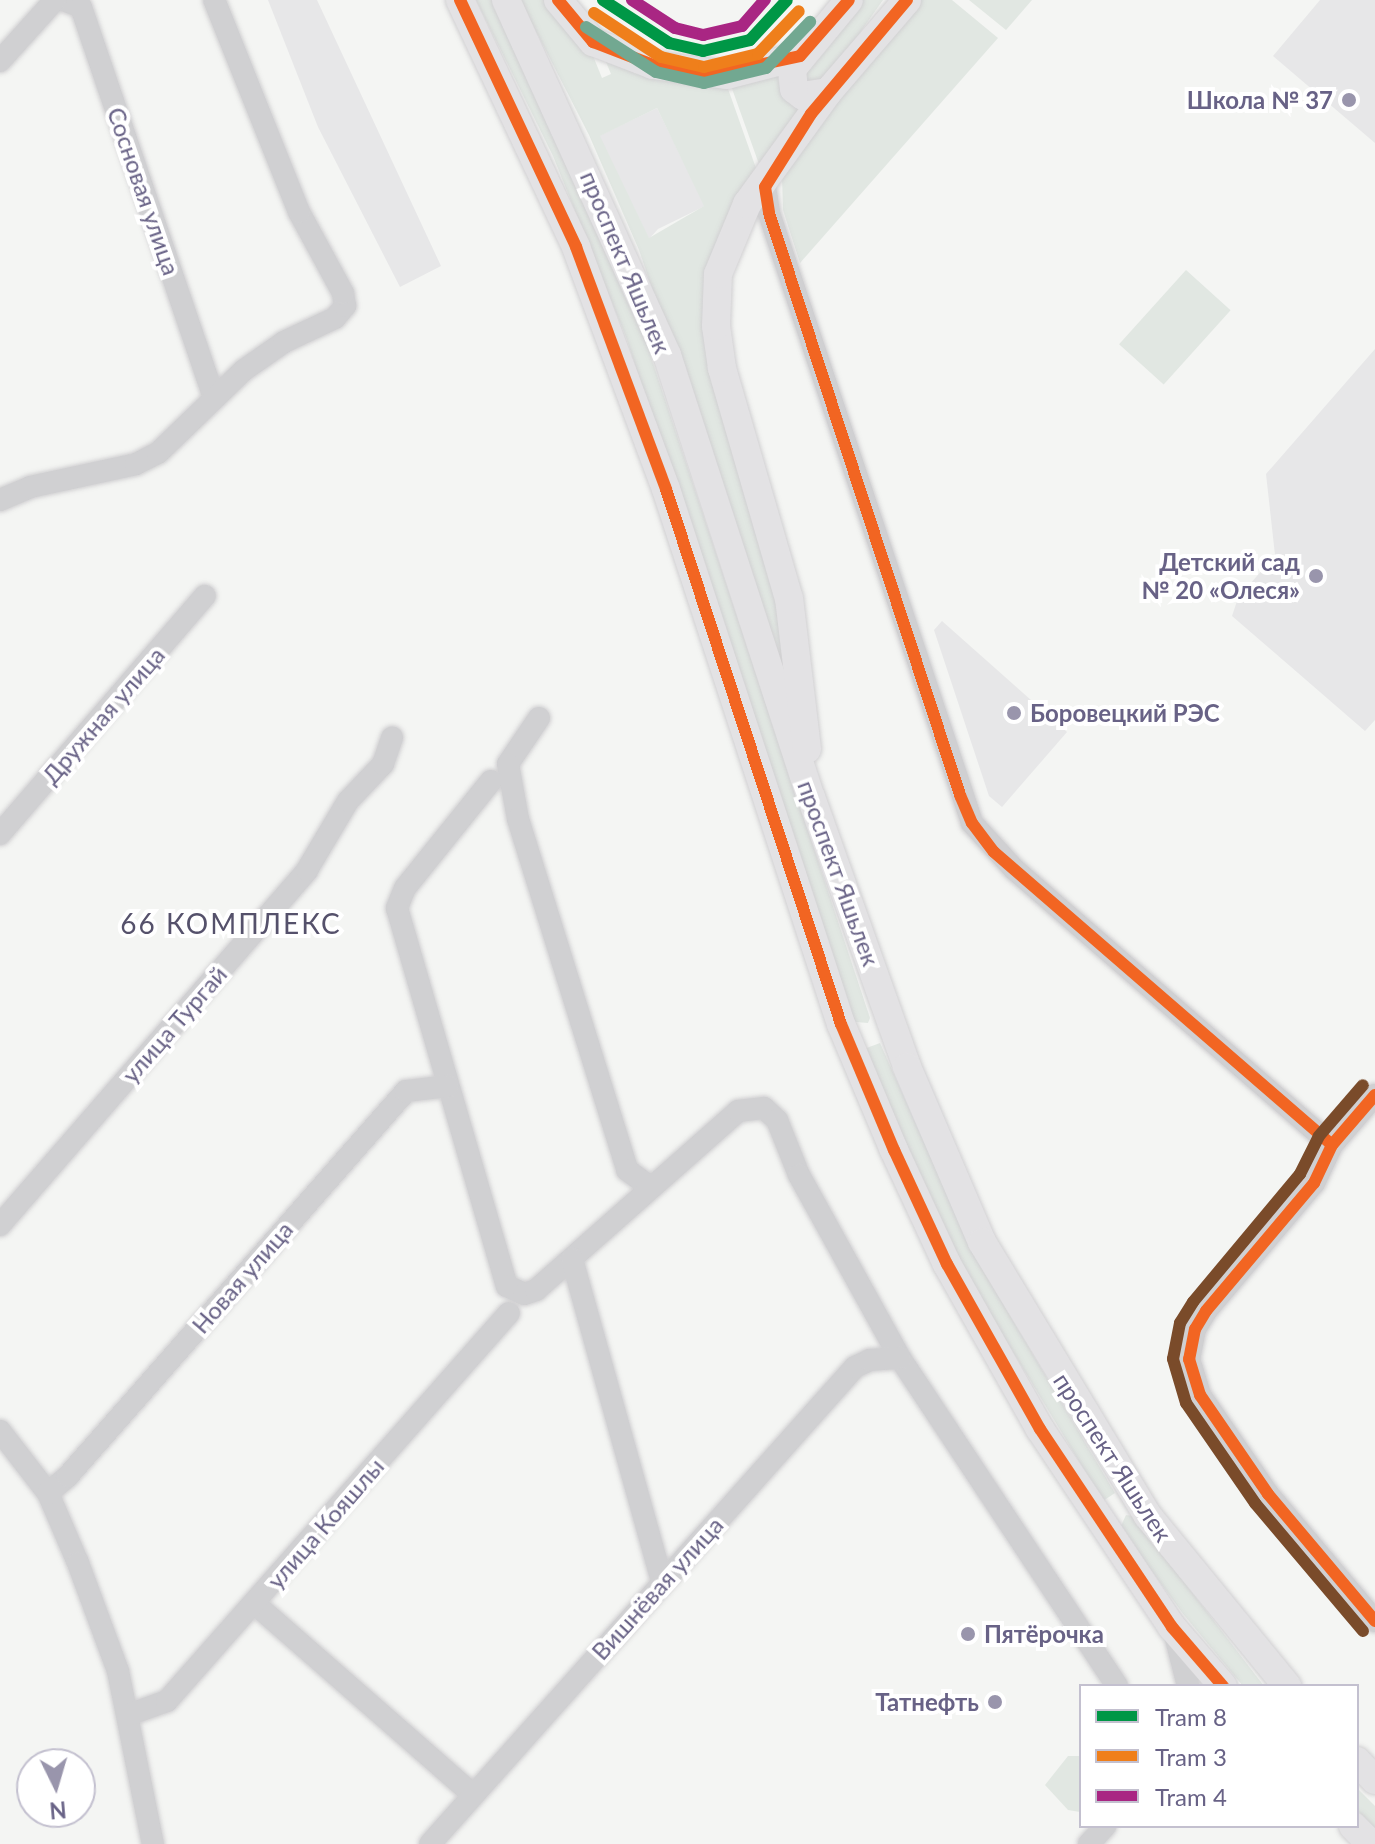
<!DOCTYPE html>
<meta charset="utf-8">
<style>
body{margin:0}
#map{position:relative;width:1375px;height:1844px;overflow:hidden;background:#f4f5f3;font-family:Lato,sans-serif}
div>[style]{position:absolute}
.built>*{inset:0;background:#e7e7e8}
.green>*{inset:0;background:#e1e7e2;transform-origin:0 0}
.roads{filter:drop-shadow(0 0 2px #d1d0d2) drop-shadow(0 0 2px #d1d0d2)}
.minor>*{height:22px;margin:-11px;padding:0 11px;transform-origin:11px;border-radius:11px;background:#d0d0d2}
.major>*{height:28px;margin:-14px;padding:0 14px;transform-origin:14px;border-radius:14px;background:#e3e2e4}
.bus-1>*{height:12px;margin:-6px;padding:0 6px;transform-origin:6px;border-radius:6px;background:#f26522}
.bus-2>*{height:12px;margin:-6px;padding:0 6px;transform-origin:6px;border-radius:6px;background:#7a4b2a}
.tram-1>*{height:12px;margin:-6px;padding:0 6px;transform-origin:6px;border-radius:6px;background:#009746}
.tram-2>*{height:12px;margin:-6px;padding:0 6px;transform-origin:6px;border-radius:6px;background:#ef7f1b}
.tram-3>*{height:12px;margin:-6px;padding:0 6px;transform-origin:6px;border-radius:6px;background:#a92683}
.tram-4>*{height:12px;margin:-6px;padding:0 6px;transform-origin:6px;border-radius:6px;background:#72a891}
.dots>*{width:22px;height:22px;translate:-50% -50%;box-sizing:border-box;border:4px solid #fff;border-radius:50%}
span{translate:-50% -50%;white-space:nowrap;text-align:center;line-height:1.15;-webkit-text-stroke:8px #fff;paint-order:stroke}
.poi-label{font-size:24px;color:#686286;font-weight:700}
.right{translate:-100% -50%;text-align:right}
.left{translate:0 -50%;text-align:left}
.street-label{font-size:24px;color:#686286}
.quarter-label{font-size:28px;color:#55516b;letter-spacing:2px}
.legend{position:absolute;left:1079px;top:1684px;width:280px;height:144px;box-sizing:border-box;background:#fff;border:2px solid #c3c0cf;margin:0;padding:10px 14px;list-style:none;font-size:24px;color:#686286}
.legend li{display:flex;align-items:center;gap:16px;height:40px}
.legend b{width:40px;border:2px solid #c3c0cf}
.north{position:absolute;left:16px;top:1748px;width:80px;height:80px;box-sizing:border-box;background:#fff;border:2px solid #c3c0cf;border-radius:50%;rotate:175deg;font-size:22px;font-weight:700;line-height:32px;text-align:center;color:#686286}
.north::after{content:'';display:block;margin:auto;width:28px;height:36px;background:#9995ac;clip-path:polygon(50% 0,100% 100%,50% 72%,0 100%)}
</style>
<div id="map">
<div class="built">
<i style="clip-path:polygon(268px 0,317px 0,441px 266px,400px 287px,318px 127px)"></i>
<i style="clip-path:polygon(1320px 0,1375px 0,1375px 143px,1273px 56px)"></i>
<i style="clip-path:polygon(657px 108px,705px 206px,658px 229px,649px 239px,599px 136px)"></i>
<i style="clip-path:polygon(1375px 349px,1375px 720px,1365px 731px,1232px 616px,1238px 598px,1275px 555px,1266px 474px)"></i>
<i style="clip-path:polygon(942px 621px,1067px 732px,1002px 807px,989px 796px,934px 630px)"></i>
</div>
<div class="green">
<i style="clip-path:polygon(476px 0,495px 0,642px 330px,870px 1018px,868px 1023px,856px 1022px,850px 1016px,626px 337px,553px 156px)"></i>
<i style="clip-path:polygon(evenodd,520px 0,554px 0,585px 36px,602px 78px,611px 74px,601px 50px,726px 83px,757px 171px,710px 272px,781px 602px,796px 711px,639px 250px,589px 135px,520px 0,657px 108px,704px 206px,649px 238px,600px 136px,657px 108px)"></i>
<i style="clip-path:polygon(860px 0,883px 0,825px 82px,804px 81px,803px 64px)"></i>
<i style="clip-path:polygon(919px 0,952px 0,998px 38px,800px 263px,783px 210px,782px 176px,819px 118px)"></i>
<i style="clip-path:polygon(969px 0,1032px 0,1006px 30px)"></i>
<i style="clip-path:polygon(776px 72px,782px 93px,802px 108px,760px 167px,730px 83px)"></i>
<i style="left:1186px;top:270px;width:60px;height:100px;rotate:42deg"></i>
<i style="clip-path:polygon(880px 1043px,974px 1255px,1115px 1493px,1103px 1501px,960px 1264px,864px 1049px)"></i>
<i style="clip-path:polygon(1126px 1515px,1133px 1516px,1264px 1686px,1243px 1686px,1184px 1615px,1120px 1528px)"></i>
<i style="clip-path:polygon(1068px 1756px,1081px 1756px,1080px 1812px,1068px 1810px,1045px 1785px)"></i>
<i style="clip-path:polygon(1357px 1788px,1375px 1806px,1375px 1828px,1357px 1810px)"></i>
</div>
<div class="roads">
<div class="minor">
<i style="left:63px;top:0;width:19px;rotate:21deg"></i>
<i style="left:81px;top:7px;width:410px;rotate:71.2deg"></i>
<i style="left:0;top:61px;width:82px;rotate:-48deg"></i>
<i style="left:770px;top:175px;width:13px;rotate:113deg"></i>
<i style="left:765px;top:187px;width:26px;rotate:81deg"></i>
<i style="left:769px;top:213px;width:643px;rotate:71.59deg"></i>
<i style="left:972px;top:823px;width:62px;rotate:47.6deg"></i>
<i style="left:1014px;top:869px;width:421px;rotate:41deg"></i>
<i style="left:0;top:500px;width:33px;rotate:-23deg"></i>
<i style="left:30px;top:487px;width:108px;rotate:-12.2deg"></i>
<i style="left:136px;top:464px;width:25px;rotate:-27deg"></i>
<i style="left:158px;top:453px;width:120px;rotate:-44deg"></i>
<i style="left:244px;top:370px;width:49px;rotate:-35deg"></i>
<i style="left:284px;top:342px;width:56px;rotate:-25.2deg"></i>
<i style="left:335px;top:318px;width:16px;rotate:-50deg"></i>
<i style="left:345px;top:306px;width:13px;rotate:-99deg"></i>
<i style="left:343px;top:293px;width:92px;rotate:-118.5deg"></i>
<i style="left:299px;top:212px;width:228px;rotate:-111.8deg"></i>
<i style="left:539px;top:718px;width:55px;rotate:124deg"></i>
<i style="left:508px;top:764px;width:56px;rotate:79.7deg"></i>
<i style="left:518px;top:819px;width:368px;rotate:72.7deg"></i>
<i style="left:627px;top:1170px;width:27px;rotate:36deg"></i>
<i style="left:491px;top:781px;width:137px;rotate:128.8deg"></i>
<i style="left:405px;top:888px;width:22px;rotate:112deg"></i>
<i style="left:397px;top:908px;width:394px;rotate:73.8deg"></i>
<i style="left:507px;top:1286px;width:19px;rotate:25deg"></i>
<i style="left:524px;top:1294px;width:13px;rotate:-18deg"></i>
<i style="left:536px;top:1290px;width:270px;rotate:-41.5deg"></i>
<i style="left:738px;top:1111px;width:26px;rotate:-7deg"></i>
<i style="left:764px;top:1108px;width:18px;rotate:43deg"></i>
<i style="left:777px;top:1120px;width:59px;rotate:68.2deg"></i>
<i style="left:799px;top:1175px;width:209px;rotate:61.1deg"></i>
<i style="left:900px;top:1358px;width:393px;rotate:56.5deg"></i>
<i style="left:0;top:834px;width:314px;rotate:-49.3deg"></i>
<i style="left:1375px;top:1095px;width:66px;rotate:130.7deg"></i>
<i style="left:1332px;top:1145px;width:42px;rotate:115.3deg"></i>
<i style="left:1314px;top:1183px;width:167px;rotate:130.2deg"></i>
<i style="left:1206px;top:1311px;width:21px;rotate:121deg"></i>
<i style="left:1195px;top:1329px;width:31px;rotate:101deg"></i>
<i style="left:1189px;top:1359px;width:38px;rotate:73deg"></i>
<i style="left:1200px;top:1395px;width:120px;rotate:55.5deg"></i>
<i style="left:1268px;top:1494px;width:166px;rotate:49.9deg"></i>
<i style="left:0;top:1225px;width:469px;rotate:-49.1deg"></i>
<i style="left:307px;top:870px;width:80px;rotate:-59.3deg"></i>
<i style="left:348px;top:801px;width:51px;rotate:-46.6deg"></i>
<i style="left:383px;top:764px;width:28px;rotate:-71deg"></i>
<i style="left:572px;top:1259px;width:334px;rotate:74.4deg"></i>
<i style="left:0;top:1431px;width:78px;rotate:52.3deg"></i>
<i style="left:48px;top:1493px;width:76px;rotate:66.8deg"></i>
<i style="left:78px;top:1563px;width:115px;rotate:69.7deg"></i>
<i style="left:118px;top:1671px;width:177px;rotate:78.6deg"></i>
<i style="left:48px;top:1493px;width:26px;rotate:-40deg"></i>
<i style="left:68px;top:1476px;width:512px;rotate:-48.72deg"></i>
<i style="left:406px;top:1091px;width:42px;rotate:-6.8deg"></i>
<i style="left:254px;top:1603px;width:291px;rotate:41.2deg"></i>
<i style="left:1175px;top:1635px;width:53px;rotate:75.7deg"></i>
<i style="left:128px;top:1715px;width:41px;rotate:-19.7deg"></i>
<i style="left:167px;top:1701px;width:517px;rotate:-48.61deg"></i>
<i style="left:430px;top:1844px;width:639px;rotate:-48.3deg"></i>
<i style="left:855px;top:1367px;width:17px;rotate:-25deg"></i>
<i style="left:870px;top:1360px;width:30px;rotate:-4deg"></i>
<i style="left:1089px;top:1844px;width:24px;rotate:-48deg"></i>
</div>
<div class="major">
<i style="left:460px;top:0;width:273px;rotate:64.8deg"></i>
<i style="left:576px;top:247px;width:258px;rotate:69.6deg"></i>
<i style="left:666px;top:489px;width:563px;rotate:71.89deg"></i>
<i style="left:841px;top:1024px;width:137px;rotate:67.2deg"></i>
<i style="left:894px;top:1150px;width:126px;rotate:65.1deg"></i>
<i style="left:947px;top:1264px;width:189px;rotate:60.6deg"></i>
<i style="left:1040px;top:1429px;width:238px;rotate:56.3deg"></i>
<i style="left:1172px;top:1627px;width:78px;rotate:49.2deg"></i>
<i style="left:506px;top:0;width:390px;rotate:65.6deg"></i>
<i style="left:667px;top:355px;width:465px;rotate:72deg"></i>
<i style="left:811px;top:797px;width:287px;rotate:70.4deg"></i>
<i style="left:907px;top:1067px;width:190px;rotate:66.8deg"></i>
<i style="left:982px;top:1242px;width:320px;rotate:58.8deg"></i>
<i style="left:1148px;top:1516px;width:220px;rotate:50.7deg"></i>
<i style="left:558px;top:0;width:55px;rotate:50.2deg"></i>
<i style="left:593px;top:42px;width:64px;rotate:21deg"></i>
<i style="left:653px;top:65px;width:75px;rotate:7.7deg"></i>
<i style="left:727px;top:75px;width:75px;rotate:-14.6deg"></i>
<i style="left:828px;top:92px;width:25px;rotate:171deg"></i>
<i style="left:803px;top:96px;width:11px;rotate:-142deg"></i>
<i style="left:794px;top:89px;width:20px;rotate:-96deg"></i>
<i style="left:792px;top:69px;width:89px;rotate:-50.4deg"></i>
<i style="left:807px;top:749px;width:151px;rotate:-96.8deg"></i>
<i style="left:789px;top:599px;width:241px;rotate:-106.2deg"></i>
<i style="left:722px;top:368px;width:42px;rotate:-98.1deg"></i>
<i style="left:716px;top:326px;width:52px;rotate:-87.8deg"></i>
<i style="left:718px;top:274px;width:76px;rotate:-67.5deg"></i>
<i style="left:747px;top:204px;width:138px;rotate:-54.1deg"></i>
<i style="left:828px;top:92px;width:121px;rotate:-49.3deg"></i>
<i style="left:1357px;top:1761px;width:26px;rotate:47deg"></i>
<i style="left:1353px;top:1826px;width:25px;rotate:45deg"></i>
</div>
</div>
<div class="bus-1">
<i style="left:460px;top:0;width:273px;rotate:64.8deg"></i>
<i style="left:576px;top:247px;width:258px;rotate:69.6deg"></i>
<i style="left:666px;top:489px;width:563px;rotate:71.89deg"></i>
<i style="left:841px;top:1024px;width:137px;rotate:67.2deg"></i>
<i style="left:894px;top:1150px;width:126px;rotate:65.1deg"></i>
<i style="left:947px;top:1264px;width:189px;rotate:60.6deg"></i>
<i style="left:1040px;top:1429px;width:238px;rotate:56.3deg"></i>
<i style="left:1172px;top:1627px;width:78px;rotate:49.2deg"></i>
<i style="left:558px;top:0;width:55px;rotate:50.2deg"></i>
<i style="left:593px;top:42px;width:64px;rotate:21deg"></i>
<i style="left:653px;top:65px;width:55px;rotate:11.5deg"></i>
<i style="left:707px;top:76px;width:95px;rotate:-12.1deg"></i>
<i style="left:800px;top:56px;width:74px;rotate:-48.8deg"></i>
<i style="left:907px;top:0;width:149px;rotate:130.1deg"></i>
<i style="left:811px;top:114px;width:86px;rotate:122.2deg"></i>
<i style="left:765px;top:187px;width:26px;rotate:81deg"></i>
<i style="left:769px;top:213px;width:613px;rotate:71.83deg"></i>
<i style="left:960px;top:795px;width:30px;rotate:67deg"></i>
<i style="left:972px;top:823px;width:36px;rotate:53deg"></i>
<i style="left:994px;top:852px;width:447px;rotate:40.9deg"></i>
<i style="left:1375px;top:1095px;width:66px;rotate:130.7deg"></i>
<i style="left:1332px;top:1145px;width:42px;rotate:115.3deg"></i>
<i style="left:1314px;top:1183px;width:167px;rotate:130.2deg"></i>
<i style="left:1206px;top:1311px;width:21px;rotate:121deg"></i>
<i style="left:1195px;top:1329px;width:31px;rotate:101deg"></i>
<i style="left:1189px;top:1359px;width:38px;rotate:73deg"></i>
<i style="left:1200px;top:1395px;width:120px;rotate:55.5deg"></i>
<i style="left:1268px;top:1494px;width:166px;rotate:49.9deg"></i>
</div>
<div class="bus-2">
<i style="left:1363px;top:1631px;width:167px;rotate:-130.2deg"></i>
<i style="left:1255px;top:1503px;width:121px;rotate:-124.6deg"></i>
<i style="left:1186px;top:1403px;width:46px;rotate:-106.5deg"></i>
<i style="left:1173px;top:1359px;width:37px;rotate:-79deg"></i>
<i style="left:1180px;top:1323px;width:25px;rotate:-58deg"></i>
<i style="left:1193px;top:1302px;width:167px;rotate:-50.1deg"></i>
<i style="left:1300px;top:1174px;width:42px;rotate:-63.4deg"></i>
<i style="left:1319px;top:1136px;width:67px;rotate:-49.2deg"></i>
</div>
<div class="tram-1">
<i style="left:603px;top:0;width:79px;rotate:33.1deg"></i>
<i style="left:669px;top:43px;width:35px;rotate:13deg"></i>
<i style="left:703px;top:51px;width:48px;rotate:-13.2deg"></i>
<i style="left:750px;top:40px;width:54px;rotate:-47.2deg"></i>
</div>
<div class="tram-2">
<i style="left:594px;top:13px;width:80px;rotate:33.3deg"></i>
<i style="left:661px;top:57px;width:44px;rotate:13.1deg"></i>
<i style="left:704px;top:67px;width:56px;rotate:-13.5deg"></i>
<i style="left:758px;top:54px;width:59px;rotate:-46.4deg"></i>
</div>
<div class="tram-3">
<i style="left:632px;top:0;width:51px;rotate:33.1deg"></i>
<i style="left:675px;top:28px;width:29px;rotate:14deg"></i>
<i style="left:703px;top:35px;width:40px;rotate:-13deg"></i>
<i style="left:742px;top:26px;width:35px;rotate:-49deg"></i>
</div>
<div class="tram-4">
<i style="left:586px;top:27px;width:83px;rotate:32.7deg"></i>
<i style="left:656px;top:72px;width:49px;rotate:12.9deg"></i>
<i style="left:704px;top:83px;width:64px;rotate:-13.6deg"></i>
<i style="left:766px;top:68px;width:64px;rotate:-46.3deg"></i>
</div>
<div class="dots">
<i style="left:1349px;top:100px;background:#9995ac"></i>
<i style="left:1316px;top:576px;background:#9995ac"></i>
<i style="left:1014px;top:713px;background:#9995ac"></i>
<i style="left:968px;top:1634px;background:#9995ac"></i>
<i style="left:995px;top:1702px;background:#9995ac"></i>
</div>
<div class="poi-label">
<span class="right" style="left:1333px;top:100px">Школа № 37</span>
<span class="right" style="left:1300px;top:576px">Детский сад<br>№ 20 «Олеся»</span>
<span class="left" style="left:1030px;top:713px">Боровецкий РЭС</span>
<span class="left" style="left:984px;top:1634px">Пятёрочка</span>
<span class="right" style="left:979px;top:1702px">Татнефть</span>
</div>
<div class="street-label">
<span style="left:144px;top:191px;rotate:71deg">Сосновая улица</span>
<span style="left:626px;top:262px;rotate:67deg">проспект Яшьлек</span>
<span style="left:103px;top:715px;rotate:-49deg">Дружная улица</span>
<span style="left:839px;top:873px;rotate:70deg">проспект Яшьлек</span>
<span style="left:174px;top:1024px;rotate:-49deg">улица Тургай</span>
<span style="left:242px;top:1277px;rotate:-49deg">Новая улица</span>
<span style="left:1113px;top:1457px;rotate:57deg">проспект Яшьлек</span>
<span style="left:325px;top:1523px;rotate:-49deg">улица Кояшлы</span>
<span style="left:657px;top:1588px;rotate:-48deg">Вишнёвая улица</span>
</div>
<div class="quarter-label">
<span style="left:231px;top:923px">66 КОМПЛЕКС</span>
</div>
<ul class="legend">
<li><b style="height:10px;background:#009746"></b>Tram 8</li>
<li><b style="height:10px;background:#ef7f1b"></b>Tram 3</li>
<li><b style="height:10px;background:#a92683"></b>Tram 4</li>
</ul>
<div class="north">N</div>
</div>
